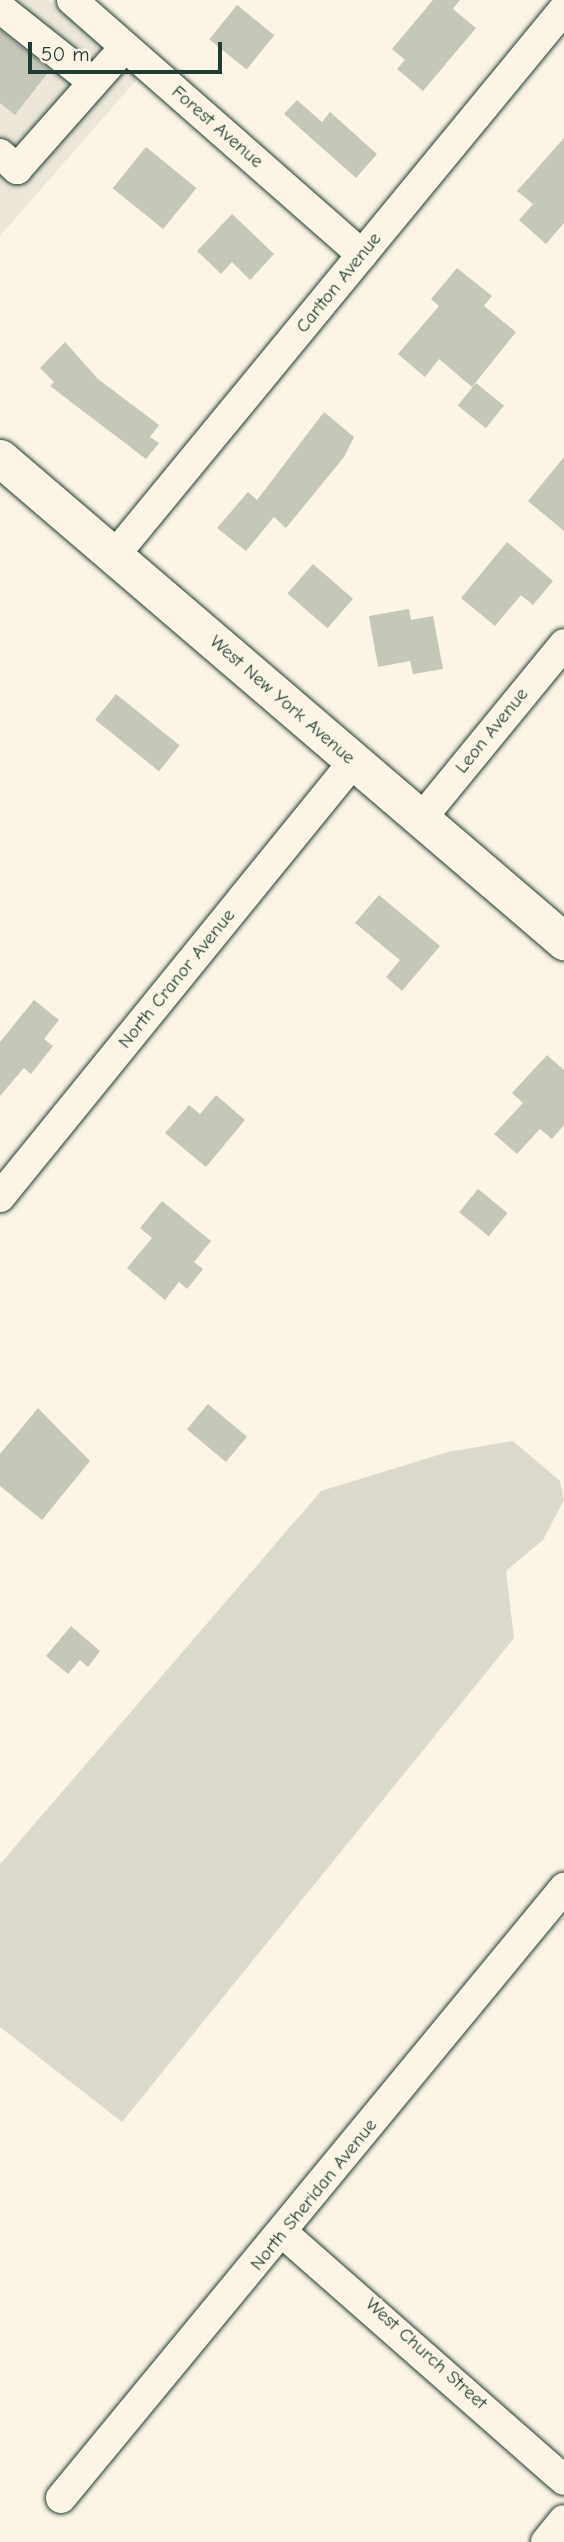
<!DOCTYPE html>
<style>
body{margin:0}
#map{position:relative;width:564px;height:2542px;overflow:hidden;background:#fcf5e5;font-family:"Comic Neue",sans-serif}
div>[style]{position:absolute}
.built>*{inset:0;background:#ece7d8}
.green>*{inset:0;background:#dcdacc}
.building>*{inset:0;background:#c5c7b9;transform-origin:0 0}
.roads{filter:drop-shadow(0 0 2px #1f3d34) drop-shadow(0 0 2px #1f3d34)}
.minor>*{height:30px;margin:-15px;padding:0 15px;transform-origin:15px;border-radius:15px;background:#fcf5e5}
.major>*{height:37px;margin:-18.5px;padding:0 18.5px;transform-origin:18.5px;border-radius:18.5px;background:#fcf5e5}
span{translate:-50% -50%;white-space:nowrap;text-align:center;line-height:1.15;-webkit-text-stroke:5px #fcf5e5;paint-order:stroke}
.street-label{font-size:19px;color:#1f3d34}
.scale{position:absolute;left:28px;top:42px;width:194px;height:32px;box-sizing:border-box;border:4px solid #1f3d34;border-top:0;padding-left:9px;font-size:21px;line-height:24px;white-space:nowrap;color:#1f3d34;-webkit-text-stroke:5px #fcf5e5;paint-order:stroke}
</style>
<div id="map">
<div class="built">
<i style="clip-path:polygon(0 0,49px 0,138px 78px,0 236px)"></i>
</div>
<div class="green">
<i style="clip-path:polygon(513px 1441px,560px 1481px,564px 1500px,543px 1540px,506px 1571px,514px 1638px,122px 2122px,0 2027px,0 1864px,321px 1491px,448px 1452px)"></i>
</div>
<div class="building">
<i style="clip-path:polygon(433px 0,460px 0,453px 9px,476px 28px,423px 91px,397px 69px,405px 60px,392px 49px)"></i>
<i style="left:237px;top:5px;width:48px;height:44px;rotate:39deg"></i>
<i style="clip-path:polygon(0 30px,50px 70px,15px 115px,0 103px)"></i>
<i style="clip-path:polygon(297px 100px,322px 122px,330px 112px,377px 154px,356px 178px,284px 114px)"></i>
<i style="clip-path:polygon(564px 138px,564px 223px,546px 244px,519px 220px,533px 204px,517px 191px)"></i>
<i style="left:146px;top:147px;width:65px;height:53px;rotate:39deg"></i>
<i style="clip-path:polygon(232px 214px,274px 254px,250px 280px,232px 262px,221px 274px,197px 251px)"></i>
<i style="clip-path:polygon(457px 268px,492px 296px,484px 306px,516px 332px,472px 387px,439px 359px,425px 377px,398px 354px,439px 306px,431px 299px)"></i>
<i style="clip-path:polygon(65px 342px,98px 379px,159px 425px,150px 437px,159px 443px,146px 459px,50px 386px,54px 382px,40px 368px)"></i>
<i style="left:476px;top:383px;width:36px;height:29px;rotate:39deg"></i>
<i style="clip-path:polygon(324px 412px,354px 437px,344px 457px,286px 528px,274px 517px,246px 551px,217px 528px,248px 492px,257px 500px)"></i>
<i style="clip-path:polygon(564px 457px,564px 531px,528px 501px)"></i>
<i style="clip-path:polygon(507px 542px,553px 581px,533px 605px,521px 595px,495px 626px,461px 598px)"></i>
<i style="left:313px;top:564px;width:53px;height:39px;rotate:41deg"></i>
<i style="clip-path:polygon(409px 609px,411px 620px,433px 616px,443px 669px,413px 674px,410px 661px,378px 667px,369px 616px)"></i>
<i style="left:116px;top:694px;width:82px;height:33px;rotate:39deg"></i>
<i style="clip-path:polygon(379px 895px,440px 946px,402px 991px,386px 977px,400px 960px,355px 923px)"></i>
<i style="clip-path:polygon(34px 1000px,59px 1020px,44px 1039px,53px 1046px,31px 1074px,24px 1068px,0 1096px,0 1042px)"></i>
<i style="clip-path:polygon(547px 1055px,564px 1070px,564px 1125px,552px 1139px,540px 1129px,517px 1154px,494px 1134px,523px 1103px,512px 1093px)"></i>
<i style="clip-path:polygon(216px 1095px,245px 1120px,206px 1167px,165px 1133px,189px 1105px,200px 1114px)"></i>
<i style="left:478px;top:1189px;width:38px;height:30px;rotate:39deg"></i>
<i style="clip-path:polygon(162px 1201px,211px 1241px,194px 1262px,203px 1269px,187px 1289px,179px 1282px,165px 1300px,127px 1268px,152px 1238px,140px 1228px)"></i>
<i style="left:208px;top:1404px;width:51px;height:33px;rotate:40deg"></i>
<i style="clip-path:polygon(38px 1408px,90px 1461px,42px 1520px,0 1486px,0 1454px)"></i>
<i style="clip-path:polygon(71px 1626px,100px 1651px,88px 1667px,80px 1660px,68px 1674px,46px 1656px)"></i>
</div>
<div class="roads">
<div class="minor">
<i style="left:72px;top:0;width:386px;rotate:41.3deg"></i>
<i style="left:0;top:8px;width:119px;rotate:38.5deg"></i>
<i style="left:0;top:154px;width:23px;rotate:41deg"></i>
<i style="left:17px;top:169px;width:163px;rotate:-48.5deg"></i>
<i style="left:114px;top:556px;width:708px;rotate:-50.56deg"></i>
<i style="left:421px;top:819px;width:226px;rotate:-50.7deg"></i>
<i style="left:0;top:1197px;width:562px;rotate:-50.93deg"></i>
<i style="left:283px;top:2233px;width:374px;rotate:41.3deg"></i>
<i style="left:61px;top:2498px;width:791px;rotate:-50.49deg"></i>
<i style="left:546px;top:2542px;width:28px;rotate:-51deg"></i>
</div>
<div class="major">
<i style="left:0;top:458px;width:743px;rotate:40.58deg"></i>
</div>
</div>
<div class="street-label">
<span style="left:217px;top:127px;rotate:41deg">Forest Avenue</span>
<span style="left:339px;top:283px;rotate:-51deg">Carlton Avenue</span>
<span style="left:282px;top:700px;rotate:41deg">West New York Avenue</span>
<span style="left:492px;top:731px;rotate:-51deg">Leon Avenue</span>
<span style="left:177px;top:979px;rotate:-51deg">North Cranor Avenue</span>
<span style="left:314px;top:2195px;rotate:-51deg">North Sheridan Avenue</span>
<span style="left:426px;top:2354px;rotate:42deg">West Church Street</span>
</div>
<div class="scale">50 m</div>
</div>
